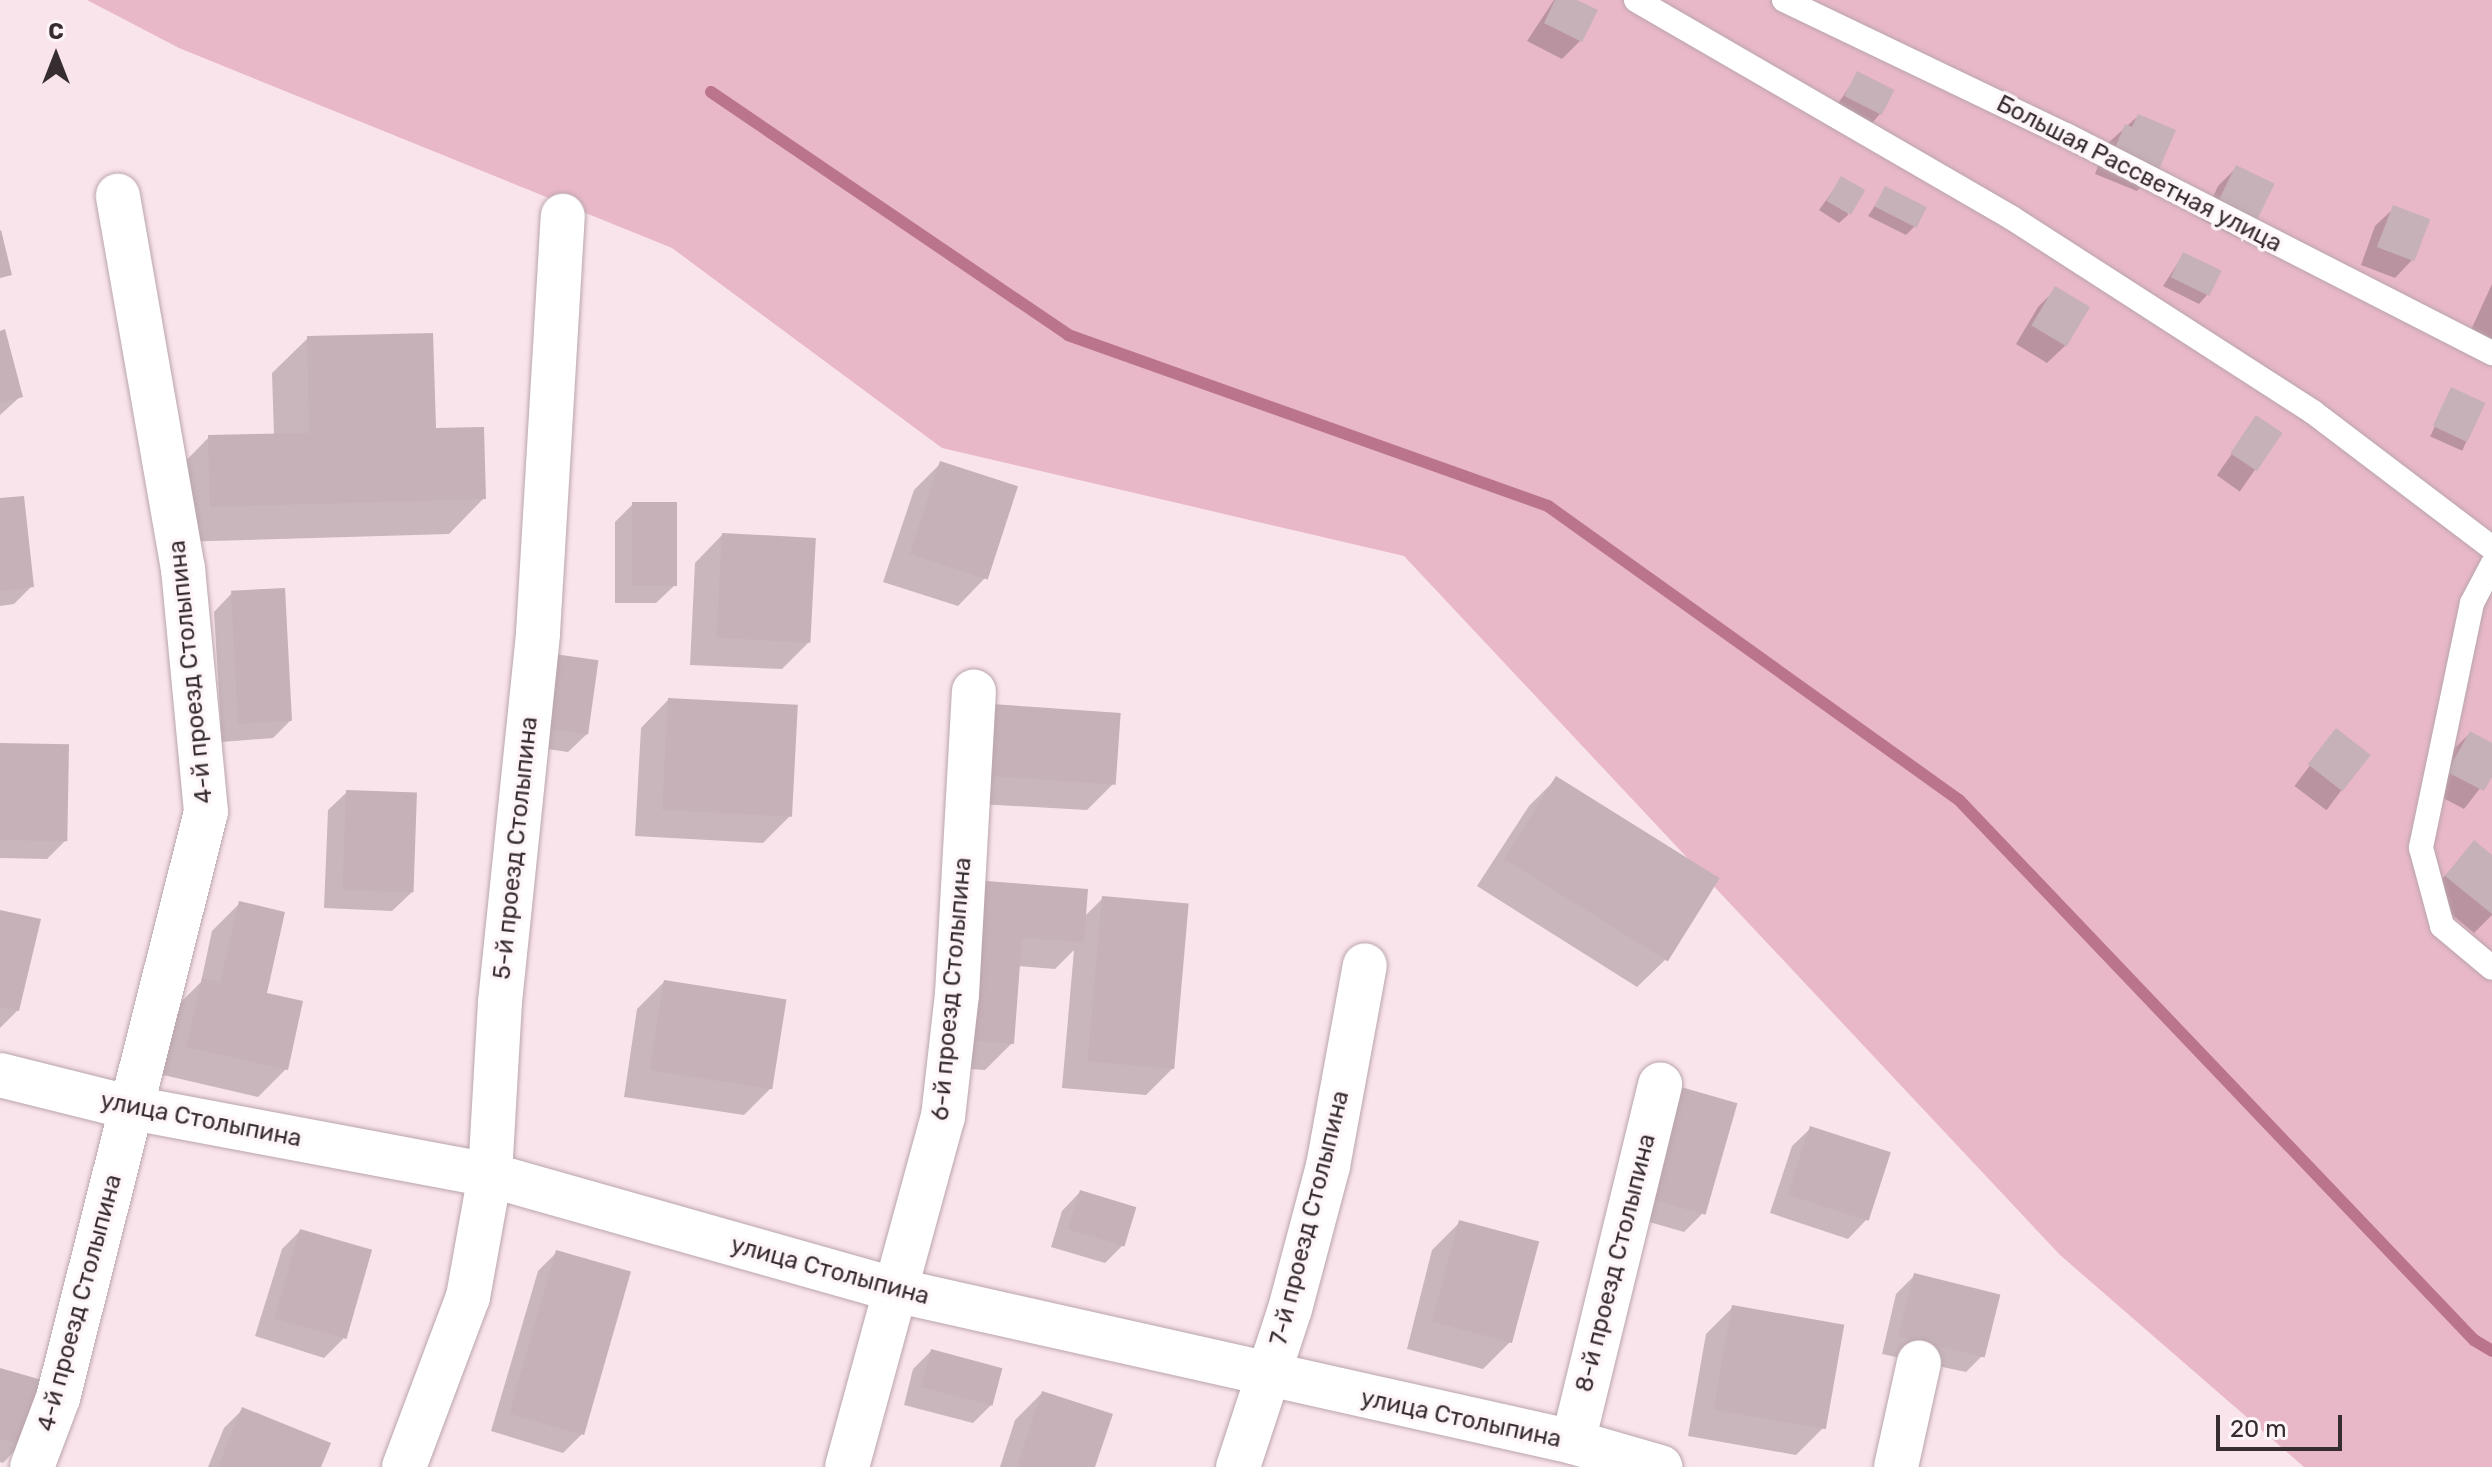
<!DOCTYPE html>
<meta charset="utf-8">
<style>
body{margin:0}
#map{position:relative;width:2492px;height:1467px;overflow:hidden;background:#fae4eb;font-family:Rubik,sans-serif}
div>[style]{position:absolute}
.green>*{inset:0;background:#e9b8c8}
.shadow>*{inset:0;background:#0003;transform-origin:0 0}
.stream>*{height:12px;margin:-6px;padding:0 6px;transform-origin:6px;border-radius:6px;background:#ba758d}
.building>*{inset:0;background:#c6b1b8;transform-origin:0 0}
.roads{filter:drop-shadow(0 0 2px #baa5ac) drop-shadow(0 0 2px #baa5ac)}
.service>*{height:24px;margin:-12px;padding:0 12px;transform-origin:12px;border-radius:12px;background:#fff}
.minor>*{height:44px;margin:-22px;padding:0 22px;transform-origin:22px;border-radius:22px;background:#fff}
span{translate:-50% -50%;white-space:nowrap;text-align:center;line-height:1.15;-webkit-text-stroke:7px #fef5f8;paint-order:stroke}
.street-label{font-size:24px;color:#352d30}
.north{position:absolute;left:16px;top:16px;width:80px;height:80px;-webkit-text-stroke:6px #fef5f8;paint-order:stroke;rotate:0deg;font-size:22px;font-weight:700;line-height:32px;text-align:center;color:#352d30}
.north::after{content:'';display:block;margin:auto;width:28px;height:36px;background:#352d30;clip-path:polygon(50% 0,100% 100%,50% 72%,0 100%)}
.scale{position:absolute;left:2216px;top:1415px;width:126px;height:36px;box-sizing:border-box;border:4px solid #352d30;border-top:0;padding-left:10px;font-size:24px;line-height:28px;white-space:nowrap;color:#352d30;-webkit-text-stroke:6px #fef5f8;paint-order:stroke}
</style>
<div id="map">
<div class="green">
<i style="clip-path:polygon(87px 0,2492px 0,2492px 1467px,2304px 1467px,2060px 1255px,1404px 556px,942px 448px,672px 248px,179px 48px)"></i>
</div>
<div class="shadow">
<i style="clip-path:polygon(1554px 0,1573px 0,1580px 41px,1562px 59px,1527px 41px)"></i>
<i style="clip-path:polygon(1858px 74px,1880px 114px,1872px 123px,1837px 105px)"></i>
<i style="clip-path:polygon(2138px 116px,2155px 173px,2137px 191px,2095px 174px,2107px 144px)"></i>
<i style="clip-path:polygon(2236px 168px,2256px 219px,2237px 237px,2202px 220px,2218px 186px)"></i>
<i style="clip-path:polygon(1842px 178px,1848px 215px,1839px 223px,1819px 210px)"></i>
<i style="clip-path:polygon(1886px 189px,1915px 226px,1906px 235px,1868px 216px)"></i>
<i style="clip-path:polygon(2394px 208px,2413px 259px,2395px 278px,2361px 265px,2375px 226px)"></i>
<i style="clip-path:polygon(2183px 255px,2207px 295px,2199px 304px,2163px 286px)"></i>
<i style="clip-path:polygon(2492px 284px,2492px 354px,2465px 343px)"></i>
<i style="clip-path:polygon(2056px 289px,2066px 345px,2047px 363px,2016px 344px,2038px 307px)"></i>
<i style="clip-path:polygon(0 333px,21px 396px,0 415px)"></i>
<i style="clip-path:polygon(308px 338px,434px 431px,484px 498px,449px 534px,175px 542px,174px 473px,209px 437px,274px 436px,272px 373px)"></i>
<i style="left:2451px;top:390px;width:35px;height:51px;rotate:24deg"></i>
<i style="left:2257px;top:418px;width:28px;height:70px;rotate:35deg"></i>
<i style="clip-path:polygon(941px 463px,985px 578px,958px 606px,883px 582px,914px 490px)"></i>
<i style="clip-path:polygon(0 500px,32px 586px,14px 604px,0 606px)"></i>
<i style="clip-path:polygon(633px 504px,675px 585px,656px 603px,615px 603px,615px 522px)"></i>
<i style="clip-path:polygon(722px 535px,809px 642px,782px 669px,690px 665px,695px 563px)"></i>
<i style="clip-path:polygon(232px 593px,291px 720px,273px 738px,222px 742px,214px 612px)"></i>
<i style="clip-path:polygon(529px 673px,587px 734px,568px 752px,519px 745px)"></i>
<i style="clip-path:polygon(668px 700px,790px 816px,763px 843px,635px 836px,641px 728px)"></i>
<i style="left:2336px;top:731px;width:40px;height:69px;rotate:37deg"></i>
<i style="clip-path:polygon(966px 733px,1114px 783px,1087px 810px,961px 803px)"></i>
<i style="clip-path:polygon(2470px 733px,2492px 745px,2492px 773px,2464px 809px,2430px 791px,2452px 751px)"></i>
<i style="clip-path:polygon(0 746px,66px 840px,47px 859px,0 858px)"></i>
<i style="clip-path:polygon(1556px 779px,1665px 960px,1637px 987px,1477px 886px,1529px 806px)"></i>
<i style="clip-path:polygon(347px 792px,411px 893px,392px 911px,324px 908px,328px 810px)"></i>
<i style="clip-path:polygon(2474px 843px,2492px 858px,2492px 915px,2474px 933px,2428px 895px)"></i>
<i style="clip-path:polygon(1103px 898px,1173px 1068px,1146px 1095px,1062px 1088px,1074px 950px,1055px 969px,1018px 966px,1012px 1043px,985px 1070px,937px 1067px,947px 910px,1084px 917px)"></i>
<i style="clip-path:polygon(240px 903px,286px 1069px,258px 1097px,159px 1074px,175px 1008px,201px 982px,212px 931px)"></i>
<i style="clip-path:polygon(0 912px,18px 1010px,0 1028px)"></i>
<i style="clip-path:polygon(664px 982px,771px 1088px,744px 1115px,624px 1097px,637px 1009px)"></i>
<i style="clip-path:polygon(1657px 1106px,1703px 1213px,1684px 1232px,1625px 1215px)"></i>
<i style="clip-path:polygon(1811px 1128px,1866px 1220px,1848px 1239px,1770px 1213px,1792px 1146px)"></i>
<i style="clip-path:polygon(1080px 1192px,1124px 1244px,1105px 1263px,1051px 1247px,1062px 1211px)"></i>
<i style="clip-path:polygon(1460px 1222px,1510px 1342px,1483px 1369px,1407px 1349px,1432px 1250px)"></i>
<i style="clip-path:polygon(300px 1231px,370px 1252px,343px 1339px,324px 1358px,255px 1336px,282px 1249px)"></i>
<i style="clip-path:polygon(557px 1252px,582px 1434px,563px 1453px,491px 1431px,538px 1271px)"></i>
<i style="clip-path:polygon(1914px 1276px,1984px 1354px,1966px 1372px,1882px 1354px,1896px 1294px)"></i>
<i style="clip-path:polygon(1733px 1307px,1823px 1428px,1796px 1455px,1688px 1436px,1706px 1334px)"></i>
<i style="clip-path:polygon(931px 1351px,992px 1404px,973px 1423px,904px 1405px,913px 1369px)"></i>
<i style="clip-path:polygon(0 1370px,21px 1444px,3px 1463px,0 1462px)"></i>
<i style="clip-path:polygon(1042px 1393px,1093px 1467px,1000px 1467px,1015px 1420px)"></i>
<i style="clip-path:polygon(243px 1409px,319px 1467px,208px 1467px,224px 1428px)"></i>
</div>
<div class="stream">
<i style="left:711px;top:92px;width:432px;rotate:34.2deg"></i>
<i style="left:1068px;top:335px;width:510px;rotate:19.61deg"></i>
<i style="left:1548px;top:506px;width:505px;rotate:35.58deg"></i>
<i style="left:1959px;top:800px;width:746px;rotate:46.36deg"></i>
<i style="left:2474px;top:1340px;width:21px;rotate:31deg"></i>
</div>
<div class="building">
<i style="clip-path:polygon(1555px 0,1577px 0,1598px 10px,1582px 42px,1544px 23px)"></i>
<i style="left:1857px;top:71px;width:42px;height:28px;rotate:27deg"></i>
<i style="clip-path:polygon(2138px 114px,2176px 130px,2157px 174px,2112px 155px,2125px 124px,2132px 127px)"></i>
<i style="left:2236px;top:165px;width:43px;height:41px;rotate:26deg"></i>
<i style="left:1841px;top:176px;width:28px;height:29px;rotate:30deg"></i>
<i style="left:1885px;top:186px;width:47px;height:23px;rotate:27deg"></i>
<i style="left:2393px;top:205px;width:40px;height:45px;rotate:21deg"></i>
<i style="clip-path:polygon(1px 230px,12px 275px,0 278px,0 231px)"></i>
<i style="left:2183px;top:252px;width:43px;height:28px;rotate:26deg"></i>
<i style="left:2055px;top:286px;width:41px;height:46px;rotate:31deg"></i>
<i style="clip-path:polygon(5px 329px,23px 397px,0 403px,0 331px)"></i>
<i style="clip-path:polygon(433px 333px,436px 428px,484px 427px,486px 499px,210px 507px,208px 435px,309px 433px,307px 336px)"></i>
<i style="left:2451px;top:387px;width:38px;height:43px;rotate:25deg"></i>
<i style="left:2256px;top:415px;width:32px;height:46px;rotate:34deg"></i>
<i style="left:940px;top:461px;width:82px;height:98px;rotate:18deg"></i>
<i style="clip-path:polygon(24px 496px,34px 587px,0 591px,0 498px)"></i>
<i style="left:632px;top:502px;width:45px;height:84px"></i>
<i style="left:722px;top:533px;width:94px;height:105px;rotate:3deg"></i>
<i style="left:285px;top:588px;width:133px;height:54px;rotate:87deg"></i>
<i style="left:547px;top:653px;width:52px;height:75px;rotate:8deg"></i>
<i style="left:668px;top:698px;width:130px;height:112px;rotate:3deg"></i>
<i style="left:992px;top:704px;width:129px;height:72px;rotate:4deg"></i>
<i style="left:2336px;top:728px;width:44px;height:46px;rotate:38deg"></i>
<i style="clip-path:polygon(2470px 731px,2492px 743px,2492px 777px,2484px 791px,2447px 772px)"></i>
<i style="left:0;top:743px;width:69px;height:97px;rotate:1deg"></i>
<i style="left:1556px;top:776px;width:193px;height:98px;rotate:32deg"></i>
<i style="left:346px;top:790px;width:71px;height:100px;rotate:2deg"></i>
<i style="clip-path:polygon(2474px 840px,2492px 855px,2492px 914px,2445px 876px)"></i>
<i style="clip-path:polygon(974px 880px,1088px 889px,1084px 942px,1022px 938px,1014px 1044px,963px 1040px)"></i>
<i style="left:1102px;top:896px;width:87px;height:166px;rotate:5deg"></i>
<i style="clip-path:polygon(239px 901px,285px 912px,267px 993px,303px 1001px,288px 1070px,186px 1047px,202px 978px,220px 982px)"></i>
<i style="clip-path:polygon(0 910px,41px 919px,19px 1011px,0 1007px)"></i>
<i style="left:664px;top:980px;width:124px;height:91px;rotate:9deg"></i>
<i style="left:1674px;top:1085px;width:66px;height:116px;rotate:16deg"></i>
<i style="left:1810px;top:1126px;width:85px;height:72px;rotate:18deg"></i>
<i style="left:1080px;top:1190px;width:59px;height:41px;rotate:17deg"></i>
<i style="left:1459px;top:1220px;width:83px;height:105px;rotate:15deg"></i>
<i style="left:300px;top:1229px;width:75px;height:93px;rotate:16deg"></i>
<i style="left:556px;top:1250px;width:78px;height:170px;rotate:16deg"></i>
<i style="left:1914px;top:1273px;width:89px;height:65px;rotate:14deg"></i>
<i style="left:1732px;top:1305px;width:114px;height:106px;rotate:10deg"></i>
<i style="left:931px;top:1349px;width:74px;height:39px;rotate:15deg"></i>
<i style="clip-path:polygon(0 1368px,42px 1380px,23px 1445px,0 1439px)"></i>
<i style="clip-path:polygon(1042px 1391px,1113px 1414px,1095px 1467px,1017px 1467px)"></i>
<i style="clip-path:polygon(242px 1407px,331px 1443px,321px 1467px,218px 1467px)"></i>
</div>
<div class="roads">
<div class="service">
<i style="left:1636px;top:0;width:435px;rotate:30.1deg"></i>
<i style="left:2012px;top:218px;width:358px;rotate:32.8deg"></i>
<i style="left:2313px;top:412px;width:225px;rotate:37.2deg"></i>
<i style="left:1784px;top:0;width:313px;rotate:25.6deg"></i>
<i style="left:2066px;top:135px;width:479px;rotate:27.1deg"></i>
<i style="left:2492px;top:565px;width:43px;rotate:117.8deg"></i>
<i style="left:2472px;top:603px;width:250px;rotate:101.8deg"></i>
<i style="left:2421px;top:848px;width:81px;rotate:74.9deg"></i>
<i style="left:2442px;top:926px;width:65px;rotate:40deg"></i>
</div>
<div class="minor">
<i style="left:0;top:1075px;width:136px;rotate:14deg"></i>
<i style="left:132px;top:1108px;width:364px;rotate:10.6deg"></i>
<i style="left:490px;top:1175px;width:425px;rotate:15.8deg"></i>
<i style="left:899px;top:1291px;width:691px;rotate:12.63deg"></i>
<i style="left:1573px;top:1442px;width:91px;rotate:16deg"></i>
<i style="left:1573px;top:1442px;width:368px;rotate:-76.3deg"></i>
<i style="left:32px;top:1467px;width:74px;rotate:-69.4deg"></i>
<i style="left:58px;top:1398px;width:604px;rotate:-75.83deg"></i>
<i style="left:206px;top:812px;width:244px;rotate:-95.4deg"></i>
<i style="left:183px;top:569px;width:379px;rotate:-99.9deg"></i>
<i style="left:404px;top:1467px;width:182px;rotate:-69.4deg"></i>
<i style="left:468px;top:1297px;width:124px;rotate:-79.8deg"></i>
<i style="left:490px;top:1175px;width:173px;rotate:-86.7deg"></i>
<i style="left:500px;top:1002px;width:371px;rotate:-84.1deg"></i>
<i style="left:538px;top:633px;width:418px;rotate:-86.6deg"></i>
<i style="left:847px;top:1467px;width:363px;rotate:-74.7deg"></i>
<i style="left:943px;top:1117px;width:124px;rotate:-83.5deg"></i>
<i style="left:957px;top:994px;width:303px;rotate:-86.8deg"></i>
<i style="left:1238px;top:1467px;width:166px;rotate:-71.8deg"></i>
<i style="left:1290px;top:1309px;width:148px;rotate:-75.1deg"></i>
<i style="left:1328px;top:1166px;width:204px;rotate:-79.6deg"></i>
<i style="left:1896px;top:1467px;width:107px;rotate:-77.6deg"></i>
</div>
</div>
<div class="street-label">
<span style="left:2139px;top:174px;rotate:27deg">Большая Рассветная улица</span>
<span style="left:191px;top:672px;rotate:-96deg">4-й проезд Столыпина</span>
<span style="left:516px;top:848px;rotate:-84deg">5-й проезд Столыпина</span>
<span style="left:952px;top:989px;rotate:-85deg">6-й проезд Столыпина</span>
<span style="left:201px;top:1120px;rotate:11deg">улица Столыпина</span>
<span style="left:1310px;top:1218px;rotate:-76deg">7-й проезд Столыпина</span>
<span style="left:1616px;top:1263px;rotate:-76deg">8-й проезд Столыпина</span>
<span style="left:830px;top:1271px;rotate:15deg">улица Столыпина</span>
<span style="left:80px;top:1303px;rotate:-75deg">4-й проезд Столыпина</span>
<span style="left:1461px;top:1419px;rotate:12deg">улица Столыпина</span>
</div>
<div class="north">С</div>
<div class="scale">20 m</div>
</div>
